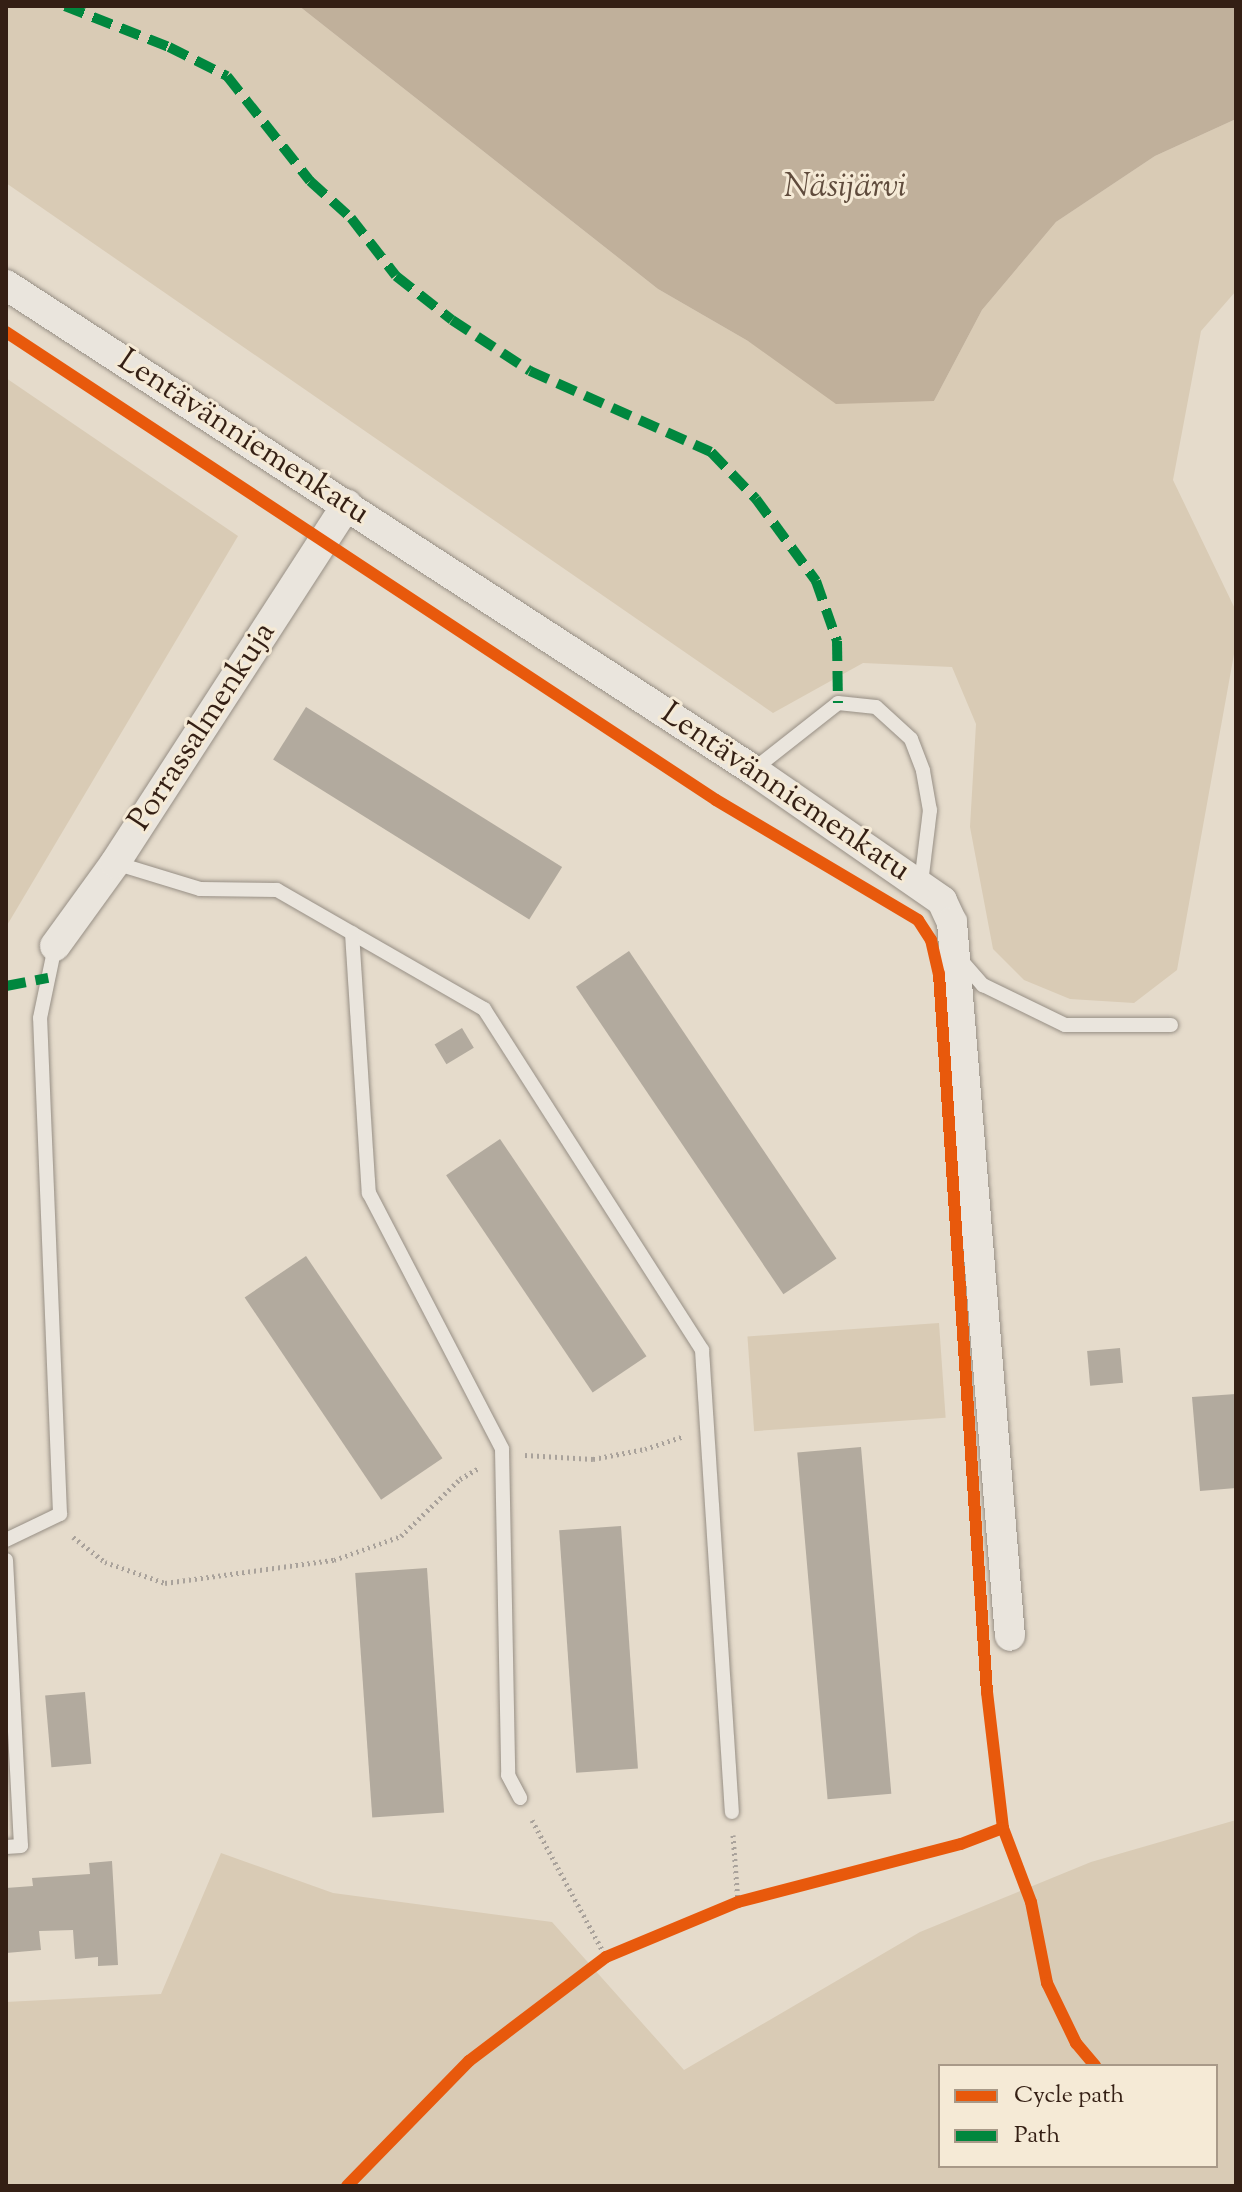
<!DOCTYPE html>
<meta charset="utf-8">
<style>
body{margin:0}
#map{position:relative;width:1242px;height:2192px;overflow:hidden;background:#e5dbcb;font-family:"Sorts Mill Goudy",serif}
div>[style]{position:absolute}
.green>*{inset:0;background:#d9cbb5;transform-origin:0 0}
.water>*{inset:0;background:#c0b09b}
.building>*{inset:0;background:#b2aa9e;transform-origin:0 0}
.path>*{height:5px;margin-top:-2.5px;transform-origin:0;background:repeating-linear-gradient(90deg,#a9a29b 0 2px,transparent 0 6px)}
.roads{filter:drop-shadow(0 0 2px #978f85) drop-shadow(0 0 2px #978f85)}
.service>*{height:14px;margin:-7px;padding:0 7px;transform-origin:7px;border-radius:7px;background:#eae5dd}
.minor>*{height:30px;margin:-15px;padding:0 15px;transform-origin:15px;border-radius:15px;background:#eae5dd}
.quiet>*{height:10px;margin-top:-5px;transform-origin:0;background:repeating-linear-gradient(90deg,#00873e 0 20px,transparent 0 30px)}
.cycleway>*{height:12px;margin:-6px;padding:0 6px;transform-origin:6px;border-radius:6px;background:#e8590c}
span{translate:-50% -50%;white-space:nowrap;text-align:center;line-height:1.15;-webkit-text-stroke:6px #f5ead6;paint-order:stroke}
.street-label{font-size:32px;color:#341f14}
.water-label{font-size:34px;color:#5f4b3c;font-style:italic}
.frame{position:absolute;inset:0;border:8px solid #341f14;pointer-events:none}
.legend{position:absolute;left:938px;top:2064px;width:280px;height:104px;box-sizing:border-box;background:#f5ead6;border:2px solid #a89988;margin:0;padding:10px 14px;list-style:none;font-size:24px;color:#341f14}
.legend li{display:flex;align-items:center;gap:16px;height:40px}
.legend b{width:40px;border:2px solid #a89988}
</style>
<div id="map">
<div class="green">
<i style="clip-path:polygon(6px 6px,299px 6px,658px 289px,748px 341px,934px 401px,982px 310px,1056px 222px,1155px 156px,1236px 119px,1236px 291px,1201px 331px,1173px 480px,1236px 611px,1236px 643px,1177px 970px,1134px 1003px,1070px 999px,1024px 980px,993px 949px,970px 827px,976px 724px,952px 667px,863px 663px,773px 713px,6px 183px)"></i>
<i style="clip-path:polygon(6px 378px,238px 536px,6px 927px)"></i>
<i style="left:939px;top:1323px;width:95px;height:192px;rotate:86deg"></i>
<i style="clip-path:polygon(evenodd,1236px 1820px,1236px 2186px,6px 2186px,6px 2002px,161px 1994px,221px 1853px,333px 1893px,552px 1922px,684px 2070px,920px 1932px,1091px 1862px,1236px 1820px,940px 2066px,1216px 2066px,1216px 2166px,940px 2166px,940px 2066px)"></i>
</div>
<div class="water">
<i style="clip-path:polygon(299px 6px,1236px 6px,1236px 119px,1155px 156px,1056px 222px,982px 310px,934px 401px,836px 404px,748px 341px,658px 289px)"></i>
</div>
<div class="building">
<i style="left:306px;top:707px;width:302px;height:62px;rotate:32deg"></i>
<i style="left:629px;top:951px;width:371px;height:64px;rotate:56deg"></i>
<i style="left:462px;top:1028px;width:23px;height:32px;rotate:59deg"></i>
<i style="left:500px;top:1139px;width:262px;height:65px;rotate:56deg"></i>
<i style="left:306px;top:1256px;width:244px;height:74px;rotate:56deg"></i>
<i style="left:1120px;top:1348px;width:35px;height:33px;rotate:85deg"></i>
<i style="clip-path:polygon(1236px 1394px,1236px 1488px,1200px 1491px,1192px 1397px)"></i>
<i style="left:861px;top:1447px;width:348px;height:64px;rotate:85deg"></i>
<i style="left:621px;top:1526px;width:243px;height:62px;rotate:86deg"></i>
<i style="left:427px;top:1568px;width:245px;height:72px;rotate:86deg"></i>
<i style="left:85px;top:1692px;width:72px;height:40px;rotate:85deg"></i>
<i style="clip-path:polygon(112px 1861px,118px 1965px,98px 1966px,98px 1957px,75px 1959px,73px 1930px,39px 1931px,41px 1950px,6px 1953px,6px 1888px,33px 1886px,32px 1878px,90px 1874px,89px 1863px)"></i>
</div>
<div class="path">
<i style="left:525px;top:1455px;width:68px;rotate:3.4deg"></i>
<i style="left:593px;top:1459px;width:53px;rotate:-10.9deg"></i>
<i style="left:645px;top:1449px;width:41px;rotate:-18.4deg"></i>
<i style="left:73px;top:1537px;width:41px;rotate:38deg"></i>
<i style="left:105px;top:1562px;width:64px;rotate:19.3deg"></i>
<i style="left:165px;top:1583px;width:171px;rotate:-7.8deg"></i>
<i style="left:334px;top:1560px;width:71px;rotate:-19.7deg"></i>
<i style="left:401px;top:1536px;width:82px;rotate:-44deg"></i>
<i style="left:460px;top:1479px;width:22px;rotate:-30deg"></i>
<i style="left:532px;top:1820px;width:156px;rotate:61.6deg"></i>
<i style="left:733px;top:1835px;width:67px;rotate:85.7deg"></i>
</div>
<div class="roads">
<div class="service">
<i style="left:753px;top:770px;width:108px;rotate:-38.2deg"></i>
<i style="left:838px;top:703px;width:38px;rotate:6deg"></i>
<i style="left:876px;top:707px;width:47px;rotate:42.4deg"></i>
<i style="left:911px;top:739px;width:34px;rotate:69deg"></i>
<i style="left:923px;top:771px;width:40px;rotate:80deg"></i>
<i style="left:930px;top:810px;width:74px;rotate:97deg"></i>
<i style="left:115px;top:863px;width:89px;rotate:17deg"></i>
<i style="left:200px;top:889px;width:77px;rotate:0.7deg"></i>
<i style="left:277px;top:890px;width:239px;rotate:29.9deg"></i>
<i style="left:484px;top:1009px;width:405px;rotate:57.4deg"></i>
<i style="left:702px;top:1350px;width:463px;rotate:86.3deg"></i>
<i style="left:352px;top:933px;width:261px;rotate:86.3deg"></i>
<i style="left:369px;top:1193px;width:288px;rotate:62.5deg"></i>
<i style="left:502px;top:1449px;width:326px;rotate:88.9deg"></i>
<i style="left:508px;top:1775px;width:26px;rotate:62deg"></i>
<i style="left:960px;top:959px;width:35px;rotate:49deg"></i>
<i style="left:983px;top:985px;width:91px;rotate:26deg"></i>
<i style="left:1065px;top:1025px;width:106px"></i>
<i style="left:6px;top:1540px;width:60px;rotate:-25.7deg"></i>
<i style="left:60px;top:1514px;width:496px;rotate:-92.3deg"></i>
<i style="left:40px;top:1018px;width:74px;rotate:-78.2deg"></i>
<i style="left:6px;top:1560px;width:286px;rotate:87deg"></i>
<i style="left:21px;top:1846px;width:15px;rotate:176deg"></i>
</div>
<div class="minor">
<i style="left:6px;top:285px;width:891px;rotate:32.99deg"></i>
<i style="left:753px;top:770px;width:230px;rotate:34.7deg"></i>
<i style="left:942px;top:901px;width:23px;rotate:65deg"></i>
<i style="left:952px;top:922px;width:716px;rotate:85.36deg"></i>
<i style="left:55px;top:946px;width:102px;rotate:-54.1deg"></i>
<i style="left:115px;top:863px;width:427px;rotate:-57.1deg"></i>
</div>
</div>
<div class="quiet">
<i style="left:65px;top:6px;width:112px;rotate:21.5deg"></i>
<i style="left:169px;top:47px;width:65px;rotate:26.6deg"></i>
<i style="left:227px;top:76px;width:134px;rotate:51.7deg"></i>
<i style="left:310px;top:181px;width:55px;rotate:42.1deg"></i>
<i style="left:351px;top:218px;width:73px;rotate:52.2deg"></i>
<i style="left:396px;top:276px;width:71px;rotate:38.2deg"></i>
<i style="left:452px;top:320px;width:93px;rotate:33.2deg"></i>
<i style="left:530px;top:371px;width:198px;rotate:24.1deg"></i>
<i style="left:711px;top:452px;width:65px;rotate:46.2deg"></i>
<i style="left:756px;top:499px;width:102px;rotate:53.8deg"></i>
<i style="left:816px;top:581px;width:64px;rotate:70.7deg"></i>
<i style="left:837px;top:641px;width:62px;rotate:89.1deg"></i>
<i style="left:6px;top:986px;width:43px;rotate:-10.8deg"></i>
</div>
<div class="cycleway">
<i style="left:6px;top:332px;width:850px;rotate:33.39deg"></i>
<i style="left:716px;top:800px;width:235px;rotate:30.7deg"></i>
<i style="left:918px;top:920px;width:24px;rotate:57deg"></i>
<i style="left:931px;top:940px;width:35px;rotate:77deg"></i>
<i style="left:939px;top:974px;width:720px;rotate:86.18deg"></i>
<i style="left:987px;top:1692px;width:137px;rotate:83.3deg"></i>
<i style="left:1003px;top:1828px;width:79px;rotate:69.3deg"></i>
<i style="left:1031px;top:1902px;width:83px;rotate:78.8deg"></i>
<i style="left:1047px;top:1983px;width:67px;rotate:64.2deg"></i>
<i style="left:1076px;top:2043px;width:30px;rotate:50deg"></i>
<i style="left:347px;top:2186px;width:175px;rotate:-45.7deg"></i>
<i style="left:469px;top:2061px;width:172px;rotate:-37.2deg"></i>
<i style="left:606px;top:1957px;width:143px;rotate:-22.6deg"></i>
<i style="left:738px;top:1902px;width:230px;rotate:-14.6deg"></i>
<i style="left:961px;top:1844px;width:45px;rotate:-20.9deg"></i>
</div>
<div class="street-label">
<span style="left:243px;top:438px;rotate:33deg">Lentävänniemenkatu</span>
<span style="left:203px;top:727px;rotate:-57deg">Porrassalmenkuja</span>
<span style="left:785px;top:793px;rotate:34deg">Lentävänniemenkatu</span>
</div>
<div class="water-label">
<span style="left:845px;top:188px">Näsijärvi</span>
</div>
<div class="frame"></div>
<ul class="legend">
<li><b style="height:10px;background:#e8590c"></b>Cycle path</li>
<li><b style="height:10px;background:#00873e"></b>Path</li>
</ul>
</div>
